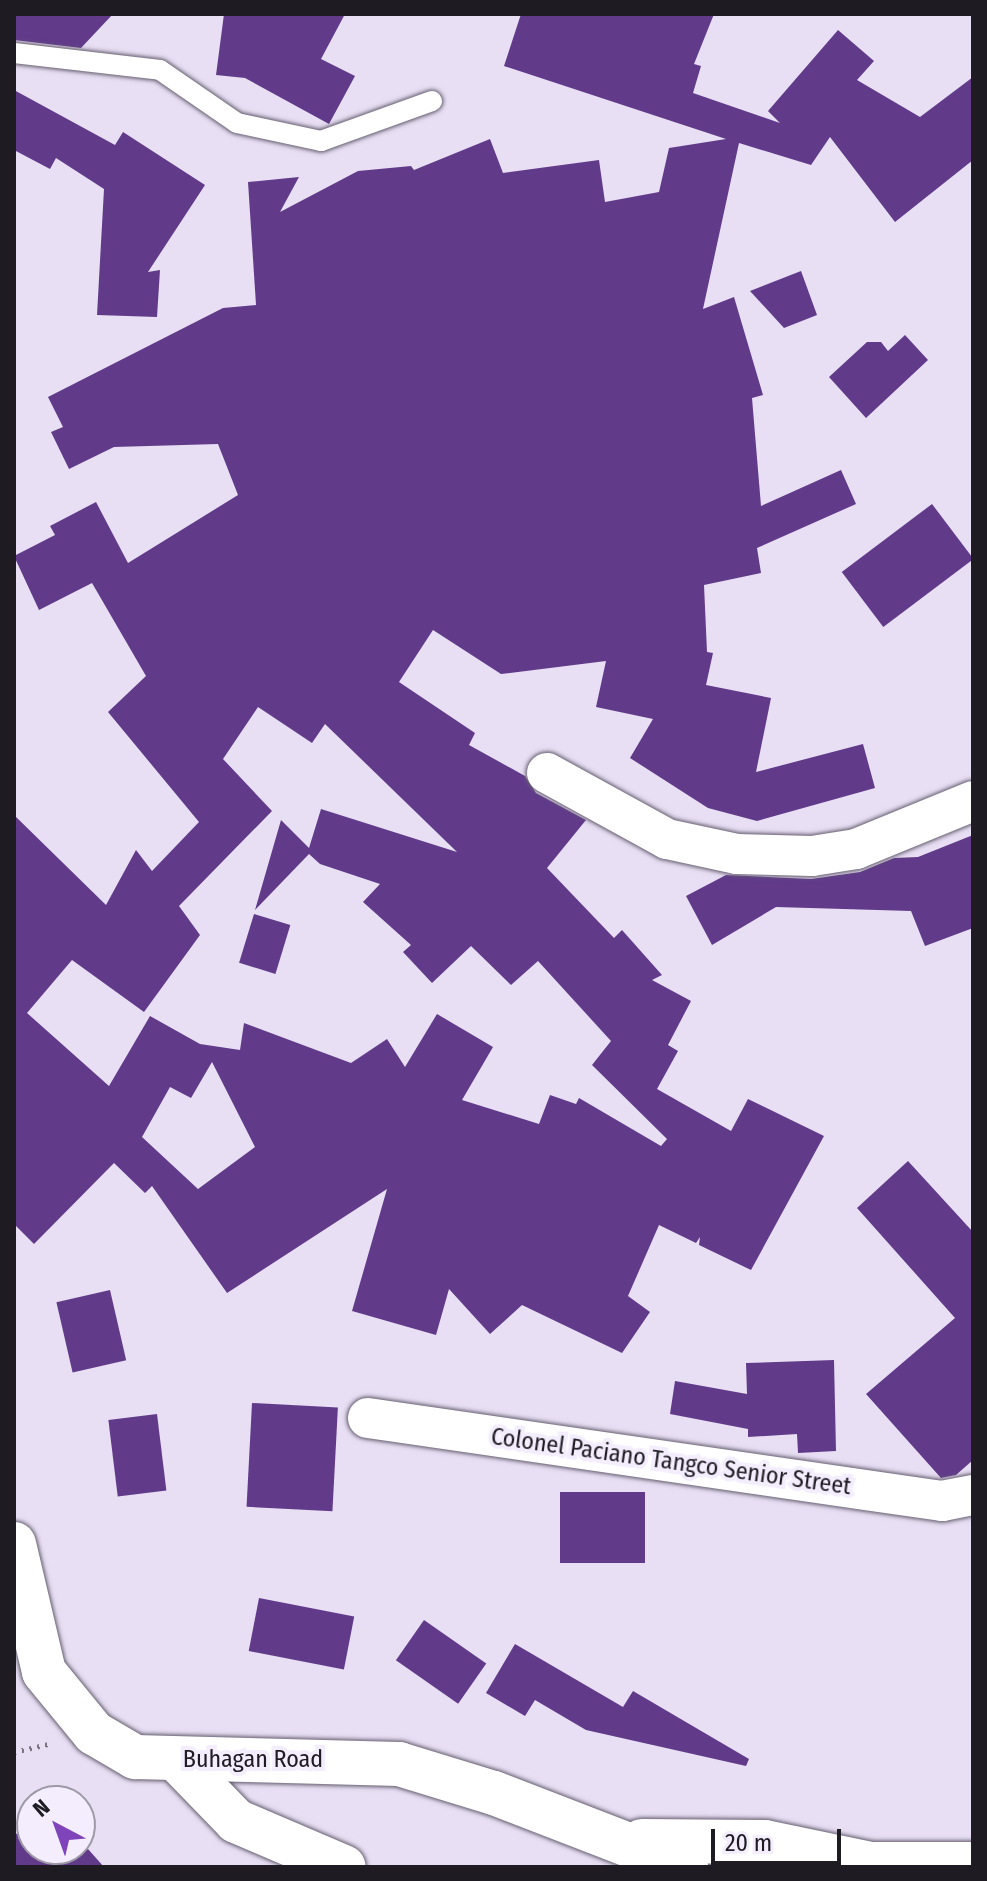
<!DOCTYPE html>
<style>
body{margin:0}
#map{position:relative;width:987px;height:1881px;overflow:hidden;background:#e8dff4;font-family:"Fira Sans Condensed",sans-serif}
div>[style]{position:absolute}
.building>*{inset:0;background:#613b8a;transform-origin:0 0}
.path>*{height:5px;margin-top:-2.5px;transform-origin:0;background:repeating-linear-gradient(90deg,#7c7684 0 2px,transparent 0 8px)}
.roads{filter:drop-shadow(0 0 2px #665e70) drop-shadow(0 0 2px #665e70)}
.lane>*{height:20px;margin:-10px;padding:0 10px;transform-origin:10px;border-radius:10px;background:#fff}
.street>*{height:40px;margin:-20px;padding:0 20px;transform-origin:20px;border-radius:20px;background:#fff}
.secondary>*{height:44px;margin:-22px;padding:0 22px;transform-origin:22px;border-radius:22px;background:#fff}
.primary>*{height:44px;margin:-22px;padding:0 22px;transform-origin:22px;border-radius:22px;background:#fff}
.highway>*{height:44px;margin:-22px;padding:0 22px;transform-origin:22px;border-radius:22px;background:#fff}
span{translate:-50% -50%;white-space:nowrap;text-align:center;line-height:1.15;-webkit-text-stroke:8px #f4edfe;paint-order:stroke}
.street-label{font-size:24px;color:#1e1b22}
.frame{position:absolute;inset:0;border:16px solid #1e1b22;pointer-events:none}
.north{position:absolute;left:16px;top:1785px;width:80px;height:80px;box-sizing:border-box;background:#f4edfe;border:2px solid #9e99a6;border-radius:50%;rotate:319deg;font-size:22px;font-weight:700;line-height:32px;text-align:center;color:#1e1b22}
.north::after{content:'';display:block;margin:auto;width:28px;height:36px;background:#8044ba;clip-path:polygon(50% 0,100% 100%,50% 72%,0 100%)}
.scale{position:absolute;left:711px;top:1829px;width:130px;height:36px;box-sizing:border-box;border:4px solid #1e1b22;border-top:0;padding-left:10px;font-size:24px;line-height:28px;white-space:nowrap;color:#1e1b22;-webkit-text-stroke:6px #f4edfe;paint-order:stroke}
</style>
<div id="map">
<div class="building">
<i style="clip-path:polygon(14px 14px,113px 14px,81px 48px,14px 40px)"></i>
<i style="clip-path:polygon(224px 14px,345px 14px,321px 59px,355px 76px,329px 124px,245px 78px,216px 75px)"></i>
<i style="clip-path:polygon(evenodd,521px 14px,714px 14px,694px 64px,701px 66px,693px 93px,780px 123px,768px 111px,838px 30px,874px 61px,857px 80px,920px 117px,973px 77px,973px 160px,895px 222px,830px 137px,811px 165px,739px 143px,703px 309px,734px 297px,763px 395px,752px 398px,761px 506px,841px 470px,856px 504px,757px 548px,761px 573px,704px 585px,707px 652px,713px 653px,706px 685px,771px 698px,756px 772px,863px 744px,875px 788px,757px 821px,708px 808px,630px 758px,653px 719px,596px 707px,606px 661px,501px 674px,433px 630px,399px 682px,475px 733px,469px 745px,525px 776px,536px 793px,586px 820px,547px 868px,614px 938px,622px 930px,662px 975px,652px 980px,691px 1001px,668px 1045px,678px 1051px,657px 1089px,731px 1131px,748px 1099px,824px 1136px,751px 1270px,699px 1245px,700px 1237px,696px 1243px,659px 1225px,628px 1296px,650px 1312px,622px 1353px,522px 1305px,490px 1334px,449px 1289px,436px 1335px,352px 1311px,387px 1189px,227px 1293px,152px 1186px,145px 1193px,114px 1163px,34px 1244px,14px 1224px,14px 815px,106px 905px,136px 850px,152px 871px,199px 822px,108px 712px,146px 676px,92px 583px,39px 610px,14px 556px,55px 535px,50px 526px,96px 502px,128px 563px,238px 495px,218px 444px,114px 447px,69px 469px,51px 432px,63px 427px,48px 397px,223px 308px,256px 305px,248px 182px,299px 177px,280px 212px,358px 171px,411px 166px,414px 170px,490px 139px,503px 173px,599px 160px,605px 202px,659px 192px,669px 148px,726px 139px,504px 66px,521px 14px,258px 707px,312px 743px,325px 724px,457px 852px,321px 809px,309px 848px,281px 820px,255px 910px,309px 854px,320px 864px,380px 884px,363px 902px,411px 945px,403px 952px,432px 983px,471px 946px,511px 985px,538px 961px,611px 1041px,592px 1065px,667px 1139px,661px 1146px,579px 1098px,576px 1104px,550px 1095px,539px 1124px,462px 1100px,493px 1047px,437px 1014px,405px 1067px,387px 1039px,351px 1063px,244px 1023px,240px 1050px,200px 1044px,150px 1016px,109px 1086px,27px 1013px,72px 960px,144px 1012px,200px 935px,179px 906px,272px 811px,223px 759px,258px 707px,521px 14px,212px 1062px,255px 1147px,198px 1189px,142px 1137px,170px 1087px,191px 1098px,212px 1062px)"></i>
<i style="clip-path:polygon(14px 90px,115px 145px,123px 132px,205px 185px,148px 272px,160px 270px,157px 317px,97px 315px,104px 189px,56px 158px,50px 169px,14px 150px)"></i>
<i style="clip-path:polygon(801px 271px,817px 315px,784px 328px,750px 291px)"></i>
<i style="clip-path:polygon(905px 335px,928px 360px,866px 418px,829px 377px,867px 342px,881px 342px,888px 351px)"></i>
<i style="left:932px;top:504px;width:69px;height:113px;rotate:53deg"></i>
<i style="clip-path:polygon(973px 835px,973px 928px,925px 946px,911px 911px,776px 907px,712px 945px,686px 896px,726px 875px,811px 879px,860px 872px,894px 858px,918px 857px)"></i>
<i style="left:254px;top:914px;width:38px;height:51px;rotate:17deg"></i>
<i style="clip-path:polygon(908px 1161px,973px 1232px,973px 1460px,956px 1475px,941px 1478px,866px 1394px,955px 1318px,857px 1208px)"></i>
<i style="left:110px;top:1290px;width:72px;height:55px;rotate:77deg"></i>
<i style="clip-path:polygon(834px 1360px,836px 1451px,798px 1453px,797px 1434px,748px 1437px,748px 1429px,670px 1414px,675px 1381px,747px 1394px,746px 1363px)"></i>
<i style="left:252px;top:1403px;width:86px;height:104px;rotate:3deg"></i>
<i style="left:157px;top:1414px;width:77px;height:49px;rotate:83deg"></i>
<i style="left:560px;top:1492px;width:85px;height:71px"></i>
<i style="left:259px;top:1598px;width:97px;height:54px;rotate:11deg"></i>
<i style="left:424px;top:1620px;width:76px;height:49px;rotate:35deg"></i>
<i style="clip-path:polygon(515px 1644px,623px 1707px,633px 1691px,749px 1759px,746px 1766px,586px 1730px,535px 1700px,525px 1716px,486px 1693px)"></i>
<i style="clip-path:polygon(32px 1820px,32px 1849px,80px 1849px,80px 1840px,104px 1867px,14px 1867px,14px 1836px)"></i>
</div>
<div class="path">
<i style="left:14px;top:1752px;width:35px;rotate:-13deg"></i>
</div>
<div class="roads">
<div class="lane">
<i style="left:14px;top:53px;width:147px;rotate:6.6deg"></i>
<i style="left:160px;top:70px;width:93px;rotate:34.5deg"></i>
<i style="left:237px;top:123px;width:86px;rotate:12.1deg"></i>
<i style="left:321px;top:141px;width:118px;rotate:-19.8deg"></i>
</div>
<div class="street">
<i style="left:547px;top:773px;width:137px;rotate:28.8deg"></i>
<i style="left:667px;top:839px;width:72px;rotate:12.1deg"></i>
<i style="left:737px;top:854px;width:75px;rotate:1.5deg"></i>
<i style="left:812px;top:856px;width:45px;rotate:-9deg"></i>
<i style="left:856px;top:849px;width:126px;rotate:-22.3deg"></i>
<i style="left:368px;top:1418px;width:580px;rotate:8.23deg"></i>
<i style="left:942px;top:1501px;width:32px;rotate:-11deg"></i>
</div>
<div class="secondary">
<i style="left:176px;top:1759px;width:86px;rotate:45.9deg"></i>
<i style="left:236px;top:1821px;width:117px;rotate:23.1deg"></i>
</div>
<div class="primary">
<i style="left:14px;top:1544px;width:131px;rotate:76.8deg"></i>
<i style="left:44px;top:1672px;width:79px;rotate:50.7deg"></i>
<i style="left:94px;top:1733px;width:48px;rotate:30.3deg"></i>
<i style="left:135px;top:1757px;width:264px;rotate:1.5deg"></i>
<i style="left:399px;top:1764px;width:99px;rotate:17deg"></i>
<i style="left:494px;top:1793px;width:206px;rotate:21.1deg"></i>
<i style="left:642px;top:1841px;width:123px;rotate:0.5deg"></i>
<i style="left:765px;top:1842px;width:107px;rotate:11.8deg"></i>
<i style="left:870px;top:1864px;width:103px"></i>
</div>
<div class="highway">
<i style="left:677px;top:1864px;width:6px;rotate:31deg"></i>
</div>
</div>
<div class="street-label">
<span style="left:671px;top:1462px;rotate:8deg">Colonel Paciano Tangco Senior Street</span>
<span style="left:253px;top:1760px">Buhagan Road</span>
</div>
<div class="frame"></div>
<div class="north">N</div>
<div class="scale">20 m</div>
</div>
